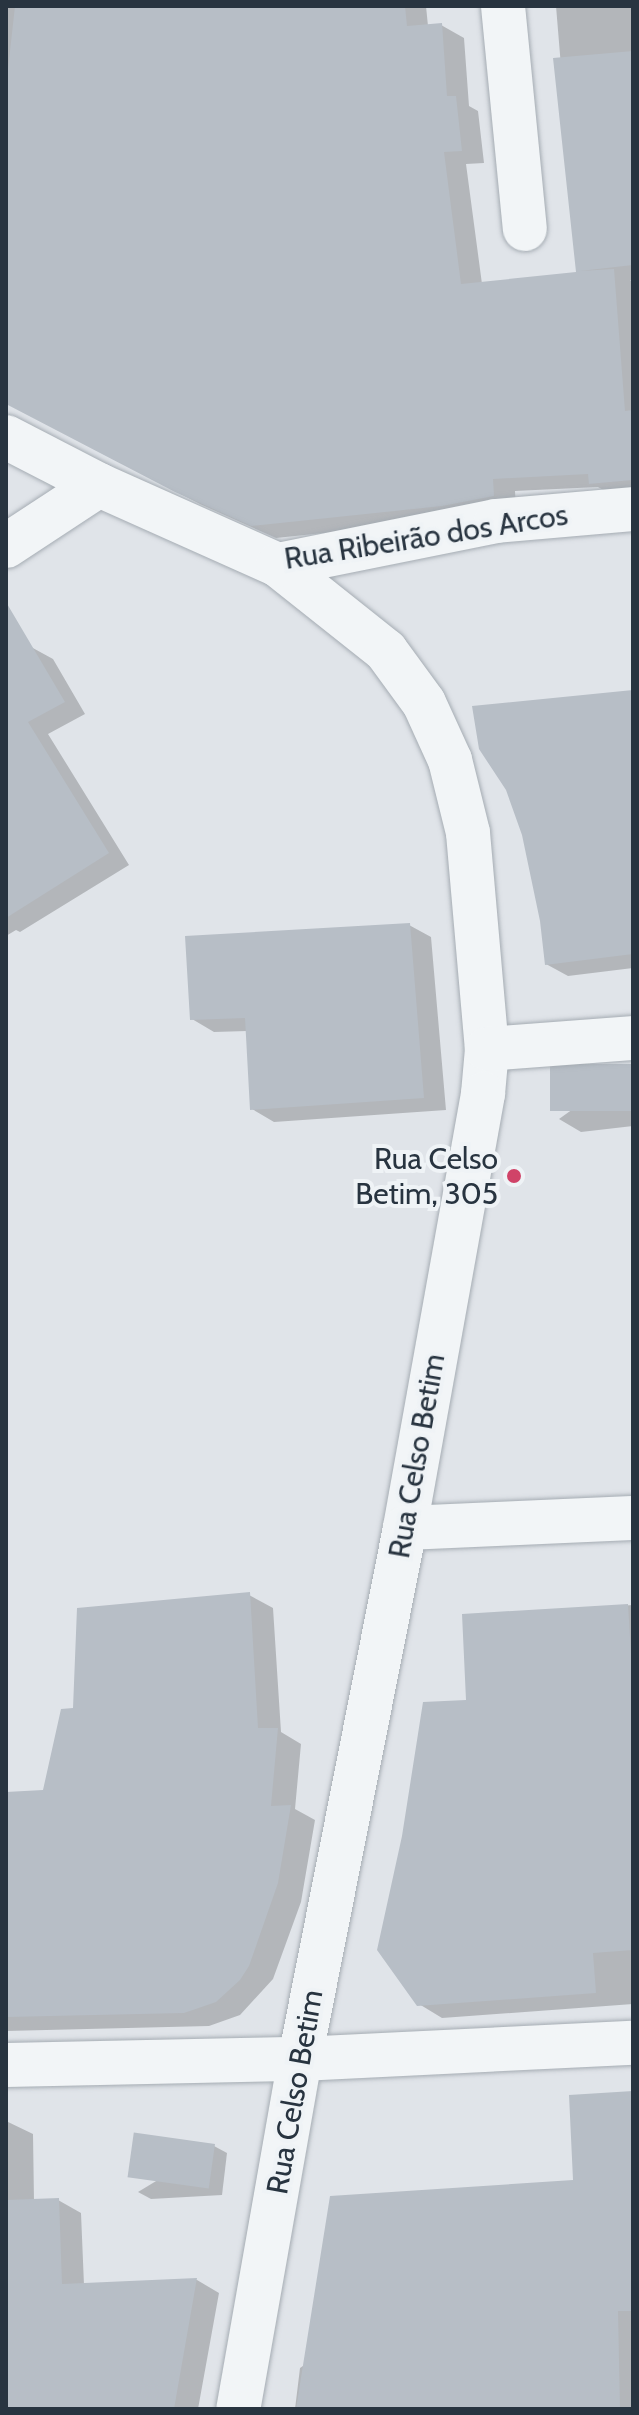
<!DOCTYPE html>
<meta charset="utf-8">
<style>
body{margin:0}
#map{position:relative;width:639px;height:2415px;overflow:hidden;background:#e0e4e9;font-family:Cabin,sans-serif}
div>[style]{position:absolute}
.shadow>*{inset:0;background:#0003}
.building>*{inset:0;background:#b7bec6;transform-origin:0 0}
.roads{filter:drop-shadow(0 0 2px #a5acb3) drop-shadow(0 0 2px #a5acb3)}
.minor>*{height:44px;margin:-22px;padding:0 22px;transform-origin:22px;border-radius:22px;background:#f2f5f7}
.dots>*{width:22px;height:22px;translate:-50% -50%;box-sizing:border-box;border:4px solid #eff3f6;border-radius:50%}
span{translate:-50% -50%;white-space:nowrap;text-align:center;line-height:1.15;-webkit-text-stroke:8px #eff3f6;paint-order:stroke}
.street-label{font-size:30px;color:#283440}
.poi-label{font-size:30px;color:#283440}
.right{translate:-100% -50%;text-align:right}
.frame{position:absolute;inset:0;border:8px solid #283440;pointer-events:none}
</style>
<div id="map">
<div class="shadow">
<i style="clip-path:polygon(6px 6px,426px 6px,428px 26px,441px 25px,464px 38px,469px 106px,478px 111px,484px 163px,466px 164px,482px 284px,578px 273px,556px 6px,633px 6px,633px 280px,630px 280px,633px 282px,633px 494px,614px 496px,598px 487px,515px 491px,516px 508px,466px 518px,276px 538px,200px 504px,6px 403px)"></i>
<i style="clip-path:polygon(31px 647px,53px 659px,85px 714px,48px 734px,129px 865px,20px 932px,16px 930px,6px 936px,6px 659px)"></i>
<i style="clip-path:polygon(633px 692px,633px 968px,568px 976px,546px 964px)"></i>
<i style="clip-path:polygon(409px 925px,431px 937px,446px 1110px,274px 1122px,252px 1109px,247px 1031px,214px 1032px,192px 1019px)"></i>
<i style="clip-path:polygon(633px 1066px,633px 1126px,581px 1132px,559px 1119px)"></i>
<i style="clip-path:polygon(249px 1595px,273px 1608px,281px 1732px,301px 1744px,295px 1809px,315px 1820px,301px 1902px,273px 1979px,240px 2015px,209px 2026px,6px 2031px,6px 1794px,44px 1792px,75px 1710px)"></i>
<i style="clip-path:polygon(633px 1605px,633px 2004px,442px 2018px,419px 2004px,468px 1702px,464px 1616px)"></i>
<i style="clip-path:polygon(633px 2093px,633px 2409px,295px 2409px,300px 2368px,575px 2182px)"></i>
<i style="clip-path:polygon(6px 2121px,33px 2134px,34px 2201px,58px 2200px,81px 2213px,84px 2285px,197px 2280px,219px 2293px,198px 2409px,6px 2409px)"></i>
<i style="clip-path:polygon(214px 2146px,227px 2153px,222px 2195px,151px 2199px,138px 2192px)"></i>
</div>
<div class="building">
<i style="clip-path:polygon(15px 6px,405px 6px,407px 26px,442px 23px,447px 96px,456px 96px,462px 151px,444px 152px,461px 284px,576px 272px,553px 58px,633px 51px,633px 265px,580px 271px,614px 269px,625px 411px,633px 410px,633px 480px,589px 484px,588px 474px,493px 479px,494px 496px,442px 506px,251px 526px,175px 492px,6px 404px,6px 87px)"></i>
<i style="clip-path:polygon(6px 602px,65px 702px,28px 722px,109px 853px,6px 918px)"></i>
<i style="clip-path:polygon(633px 690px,633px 954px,545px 965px,540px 921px,522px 835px,506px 790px,479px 749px,472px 706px)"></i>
<i style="clip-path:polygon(410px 923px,424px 1098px,250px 1110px,245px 1018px,190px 1020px,185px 936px)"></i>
<i style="left:633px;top:1064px;width:47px;height:83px;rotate:90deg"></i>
<i style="clip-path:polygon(250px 1592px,258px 1728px,278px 1728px,271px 1806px,291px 1805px,278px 1883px,249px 1966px,240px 1980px,216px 2002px,184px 2013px,6px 2017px,6px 1792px,43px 1790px,61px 1709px,73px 1708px,77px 1608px)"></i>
<i style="clip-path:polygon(628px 1604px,633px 1687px,633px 1950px,593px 1953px,596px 1993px,417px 2006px,377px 1950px,402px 1836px,423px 1702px,466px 1700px,462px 1614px)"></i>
<i style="clip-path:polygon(633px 2091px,633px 2311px,618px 2311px,620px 2409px,296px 2409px,330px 2196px,573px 2180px,569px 2095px)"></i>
<i style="left:215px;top:2144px;width:45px;height:82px;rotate:98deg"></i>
<i style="clip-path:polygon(59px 2198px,62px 2284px,197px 2278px,174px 2409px,6px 2409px,6px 2200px)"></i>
</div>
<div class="roads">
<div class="minor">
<i style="left:503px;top:6px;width:224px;rotate:84.4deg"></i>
<i style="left:6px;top:437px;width:105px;rotate:27.3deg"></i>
<i style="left:99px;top:485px;width:196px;rotate:24.1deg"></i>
<i style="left:278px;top:565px;width:138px;rotate:38.5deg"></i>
<i style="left:386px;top:651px;width:64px;rotate:53.8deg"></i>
<i style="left:424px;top:703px;width:63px;rotate:65.5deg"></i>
<i style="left:450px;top:760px;width:75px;rotate:76.1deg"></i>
<i style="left:468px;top:833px;width:217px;rotate:85deg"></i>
<i style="left:487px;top:1049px;width:45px;rotate:95.1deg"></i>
<i style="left:483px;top:1094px;width:441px;rotate:100.2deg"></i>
<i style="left:405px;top:1528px;width:541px;rotate:101.19deg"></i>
<i style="left:300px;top:2059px;width:355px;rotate:100deg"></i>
<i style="left:6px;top:546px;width:111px;rotate:-33.3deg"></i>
<i style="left:278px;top:565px;width:222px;rotate:-11.4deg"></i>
<i style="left:496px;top:521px;width:138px;rotate:-5deg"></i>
<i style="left:487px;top:1049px;width:146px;rotate:-4.3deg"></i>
<i style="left:405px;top:1528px;width:228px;rotate:-2.5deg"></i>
<i style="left:6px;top:2065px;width:294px;rotate:-1.2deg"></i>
<i style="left:300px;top:2059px;width:333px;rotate:-2.8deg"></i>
</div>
</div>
<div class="dots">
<i style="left:514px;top:1176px;background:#d04368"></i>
</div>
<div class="street-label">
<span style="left:426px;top:537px;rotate:-9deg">Rua Ribeirão dos Arcos</span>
<span style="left:417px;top:1456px;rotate:-80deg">Rua Celso Betim</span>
<span style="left:295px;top:2092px;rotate:-80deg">Rua Celso Betim</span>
</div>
<div class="poi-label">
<span class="right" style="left:498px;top:1176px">Rua Celso<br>Betim, 305</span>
</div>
<div class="frame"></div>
</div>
